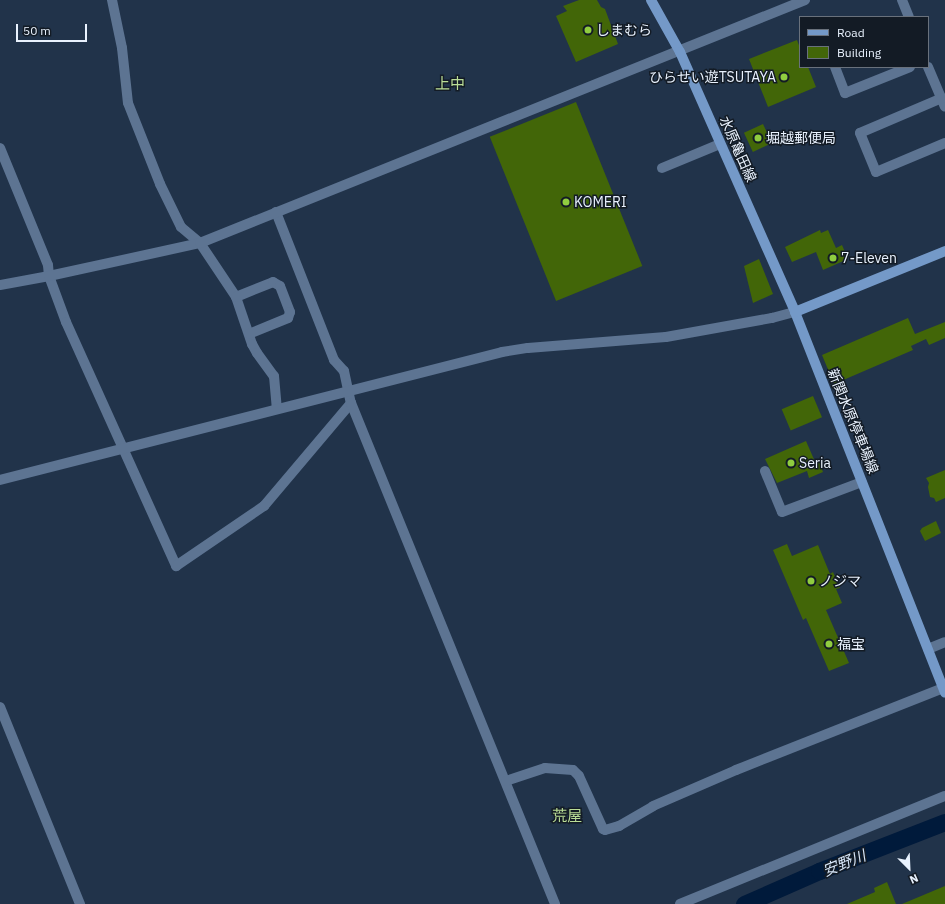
<!DOCTYPE html>
<meta charset="utf-8">
<style>
body{margin:0}
#map{position:relative;width:945px;height:904px;overflow:hidden;background:#21334a;font-family:"IBM Plex Sans","Noto Sans JP",sans-serif}
div>[style]{position:absolute}
.river>*{height:17px;margin:-8.5px;padding:0 8.5px;transform-origin:8.5px;border-radius:8.5px;background:#001a3b}
.building>*{inset:0;background:#426608;transform-origin:0 0}
.minor>*{height:10px;margin:-5px;padding:0 5px;transform-origin:5px;border-radius:5px;background:#5d7492}
.tertiary>*{height:10px;margin:-5px;padding:0 5px;transform-origin:5px;border-radius:5px;background:#5d7492}
.secondary>*{height:10px;margin:-5px;padding:0 5px;transform-origin:5px;border-radius:5px;background:#7499c8}
.dots>*{width:11px;height:11px;translate:-50% -50%;box-sizing:border-box;border:2px solid #131b25;border-radius:50%}
span{translate:-50% -50%;white-space:nowrap;text-align:center;line-height:1.15;-webkit-text-stroke:3px #131b25;paint-order:stroke}
.poi-label{font-size:14px;color:#e9f2fe}
.left{translate:0 -50%;text-align:left}
.right{translate:-100% -50%;text-align:right}
.street-label{font-size:14px;color:#e9f2fe}
.neighbourhood-label{font-size:15px;color:#badd97}
.water-label{font-size:15px;color:#d7e6f9;font-style:italic}
.legend{position:absolute;left:799px;top:16px;width:130px;height:52px;box-sizing:border-box;background:#131b25;border:1px solid #69717c;margin:0;padding:5px 7px;list-style:none;font-size:12px;color:#e9f2fe}
.legend li{display:flex;align-items:center;gap:8px;height:20px}
.legend b{width:20px;border:1px solid #69717c}
.north{position:absolute;left:889px;top:848px;width:40px;height:40px;-webkit-text-stroke:3px #131b25;paint-order:stroke;rotate:156deg;font-size:11px;font-weight:700;line-height:16px;text-align:center;color:#e9f2fe}
.north::after{content:'';display:block;margin:auto;width:14px;height:18px;background:#e9f2fe;clip-path:polygon(50% 0,100% 100%,50% 72%,0 100%)}
.scale{position:absolute;left:16px;top:24px;width:71px;height:18px;box-sizing:border-box;border:2px solid #e9f2fe;border-top:0;padding-left:5px;font-size:12px;line-height:14px;white-space:nowrap;color:#e9f2fe;-webkit-text-stroke:3px #131b25;paint-order:stroke}
</style>
<div id="map">
<div class="river">
<i style="left:744px;top:904px;width:82px;rotate:-23.7deg"></i>
<i style="left:819px;top:871px;width:135px;rotate:-21.3deg"></i>
</div>
<div class="building">
<i style="clip-path:polygon(579px 0,597px 0,601px 7px,605px 9px,618px 44px,576px 62px,556px 16px,567px 11px,563px 6px)"></i>
<i style="clip-path:polygon(797px 40px,800px 48px,800px 67px,808px 67px,816px 87px,768px 107px,749px 59px)"></i>
<i style="left:576px;top:102px;width:177px;height:93px;rotate:68deg"></i>
<i style="left:763px;top:124px;width:21px;height:21px;rotate:65deg"></i>
<i style="clip-path:polygon(820px 230px,821px 233px,828px 230px,836px 248px,842px 245px,848px 259px,823px 270px,816px 252px,792px 262px,785px 247px)"></i>
<i style="clip-path:polygon(759px 259px,773px 294px,753px 303px,744px 266px)"></i>
<i style="clip-path:polygon(908px 318px,915px 334px,945px 322px,945px 338px,929px 345px,926px 339px,911px 346px,913px 350px,834px 384px,822px 355px)"></i>
<i style="left:813px;top:396px;width:23px;height:34px;rotate:67deg"></i>
<i style="clip-path:polygon(806px 441px,816px 464px,819px 462px,823px 472px,809px 478px,807px 471px,777px 483px,765px 459px)"></i>
<i style="clip-path:polygon(945px 470px,945px 498px,936px 502px,934px 498px,930px 497px,928px 487px,929px 483px,926px 478px)"></i>
<i style="clip-path:polygon(936px 521px,941px 533px,925px 541px,920px 531px,922px 528px)"></i>
<i style="clip-path:polygon(787px 544px,792px 556px,818px 545px,830px 574px,833px 572px,840px 588px,836px 589px,842px 603px,826px 610px,849px 663px,829px 671px,806px 618px,803px 620px,773px 550px)"></i>
<i style="clip-path:polygon(887px 882px,896px 904px,847px 904px,875px 892px,874px 888px)"></i>
<i style="clip-path:polygon(945px 886px,945px 904px,902px 904px)"></i>
</div>
<div class="minor">
<i style="left:112px;top:0;width:49px;rotate:78.2deg"></i>
<i style="left:122px;top:48px;width:55px;rotate:83.8deg"></i>
<i style="left:128px;top:103px;width:87px;rotate:68.4deg"></i>
<i style="left:160px;top:184px;width:48px;rotate:64deg"></i>
<i style="left:181px;top:227px;width:25px;rotate:40deg"></i>
<i style="left:200px;top:243px;width:65px;rotate:56.3deg"></i>
<i style="left:236px;top:297px;width:50px;rotate:71.2deg"></i>
<i style="left:252px;top:344px;width:10px;rotate:61deg"></i>
<i style="left:257px;top:353px;width:29px;rotate:54deg"></i>
<i style="left:274px;top:376px;width:33px;rotate:85deg"></i>
<i style="left:902px;top:0;width:18px;rotate:68deg"></i>
<i style="left:835px;top:67px;width:28px;rotate:69deg"></i>
<i style="left:845px;top:93px;width:70px;rotate:-21.8deg"></i>
<i style="left:928px;top:67px;width:43px;rotate:67deg"></i>
<i style="left:942px;top:98px;width:89px;rotate:156.9deg"></i>
<i style="left:860px;top:133px;width:42px;rotate:67.7deg"></i>
<i style="left:876px;top:172px;width:75px;rotate:-22.8deg"></i>
<i style="left:0;top:148px;width:126px;rotate:67.7deg"></i>
<i style="left:48px;top:265px;width:11px;rotate:85deg"></i>
<i style="left:49px;top:276px;width:49px;rotate:69.7deg"></i>
<i style="left:66px;top:322px;width:268px;rotate:65.7deg"></i>
<i style="left:176px;top:566px;width:107px;rotate:-34.3deg"></i>
<i style="left:264px;top:506px;width:135px;rotate:-49.8deg"></i>
<i style="left:662px;top:168px;width:63px;rotate:-22.5deg"></i>
<i style="left:276px;top:212px;width:159px;rotate:68.6deg"></i>
<i style="left:334px;top:360px;width:15px;rotate:48deg"></i>
<i style="left:344px;top:371px;width:33px;rotate:78deg"></i>
<i style="left:351px;top:403px;width:541px;rotate:67.84deg"></i>
<i style="left:0;top:285px;width:50px;rotate:-10.4deg"></i>
<i style="left:49px;top:276px;width:155px;rotate:-12.3deg"></i>
<i style="left:200px;top:243px;width:652px;rotate:-21.88deg"></i>
<i style="left:236px;top:297px;width:40px;rotate:-22deg"></i>
<i style="left:273px;top:282px;width:8px;rotate:30deg"></i>
<i style="left:280px;top:286px;width:28px;rotate:69deg"></i>
<i style="left:290px;top:312px;width:6px;rotate:108deg"></i>
<i style="left:288px;top:318px;width:42px;rotate:157.7deg"></i>
<i style="left:765px;top:471px;width:44px;rotate:67.5deg"></i>
<i style="left:782px;top:512px;width:85px;rotate:-20.6deg"></i>
<i style="left:928px;top:649px;width:18px;rotate:-22deg"></i>
<i style="left:0;top:707px;width:213px;rotate:67.9deg"></i>
<i style="left:506px;top:781px;width:41px;rotate:-18.4deg"></i>
<i style="left:545px;top:768px;width:28px;rotate:4deg"></i>
<i style="left:573px;top:770px;width:8px;rotate:45deg"></i>
<i style="left:579px;top:776px;width:58px;rotate:65.6deg"></i>
<i style="left:603px;top:829px;width:2px;rotate:27deg"></i>
<i style="left:605px;top:830px;width:15px;rotate:-16deg"></i>
<i style="left:619px;top:826px;width:39px;rotate:-30deg"></i>
<i style="left:653px;top:806px;width:90px;rotate:-23.4deg"></i>
<i style="left:736px;top:770px;width:223px;rotate:-21.6deg"></i>
<i style="left:680px;top:904px;width:286px;rotate:-22.2deg"></i>
</div>
<div class="tertiary">
<i style="left:0;top:480px;width:518px;rotate:-14.3deg"></i>
<i style="left:502px;top:352px;width:26px;rotate:-9deg"></i>
<i style="left:528px;top:348px;width:138px;rotate:-4.6deg"></i>
<i style="left:666px;top:337px;width:108px;rotate:-10.2deg"></i>
<i style="left:772px;top:318px;width:24px;rotate:-15deg"></i>
</div>
<div class="secondary">
<i style="left:651px;top:0;width:60px;rotate:60.9deg"></i>
<i style="left:680px;top:52px;width:284px;rotate:66.1deg"></i>
<i style="left:795px;top:312px;width:409px;rotate:68.5deg"></i>
<i style="left:795px;top:312px;width:162px;rotate:-22.1deg"></i>
</div>
<div class="dots">
<i style="left:588px;top:30px;background:#90cd40"></i>
<i style="left:784px;top:77px;background:#90cd40"></i>
<i style="left:758px;top:138px;background:#90cd40"></i>
<i style="left:566px;top:202px;background:#90cd40"></i>
<i style="left:833px;top:258px;background:#90cd40"></i>
<i style="left:791px;top:463px;background:#90cd40"></i>
<i style="left:811px;top:581px;background:#90cd40"></i>
<i style="left:829px;top:644px;background:#90cd40"></i>
</div>
<div class="poi-label">
<span class="left" style="left:596px;top:30px">しまむら</span>
<span class="right" style="left:776px;top:77px">ひらせい遊TSUTAYA</span>
<span class="left" style="left:766px;top:138px">堀越郵便局</span>
<span class="left" style="left:574px;top:202px">KOMERI</span>
<span class="left" style="left:841px;top:258px">7-Eleven</span>
<span class="left" style="left:799px;top:463px">Seria</span>
<span class="left" style="left:819px;top:581px">ノジマ</span>
<span class="left" style="left:837px;top:644px">福宝</span>
</div>
<div class="street-label">
<span style="left:738px;top:149px;rotate:66deg">水原亀田線</span>
<span style="left:853px;top:421px;rotate:68deg">新関水原停車場線</span>
</div>
<div class="neighbourhood-label">
<span style="left:450px;top:84px">上中</span>
<span style="left:567px;top:816px">荒屋</span>
</div>
<div class="water-label">
<span style="left:844px;top:863px;rotate:-22deg">安野川</span>
</div>
<ul class="legend">
<li><b style="height:5px;background:#7499c8"></b>Road</li>
<li><b style="height:11px;background:#426608"></b>Building</li>
</ul>
<div class="north">N</div>
<div class="scale">50 m</div>
</div>
